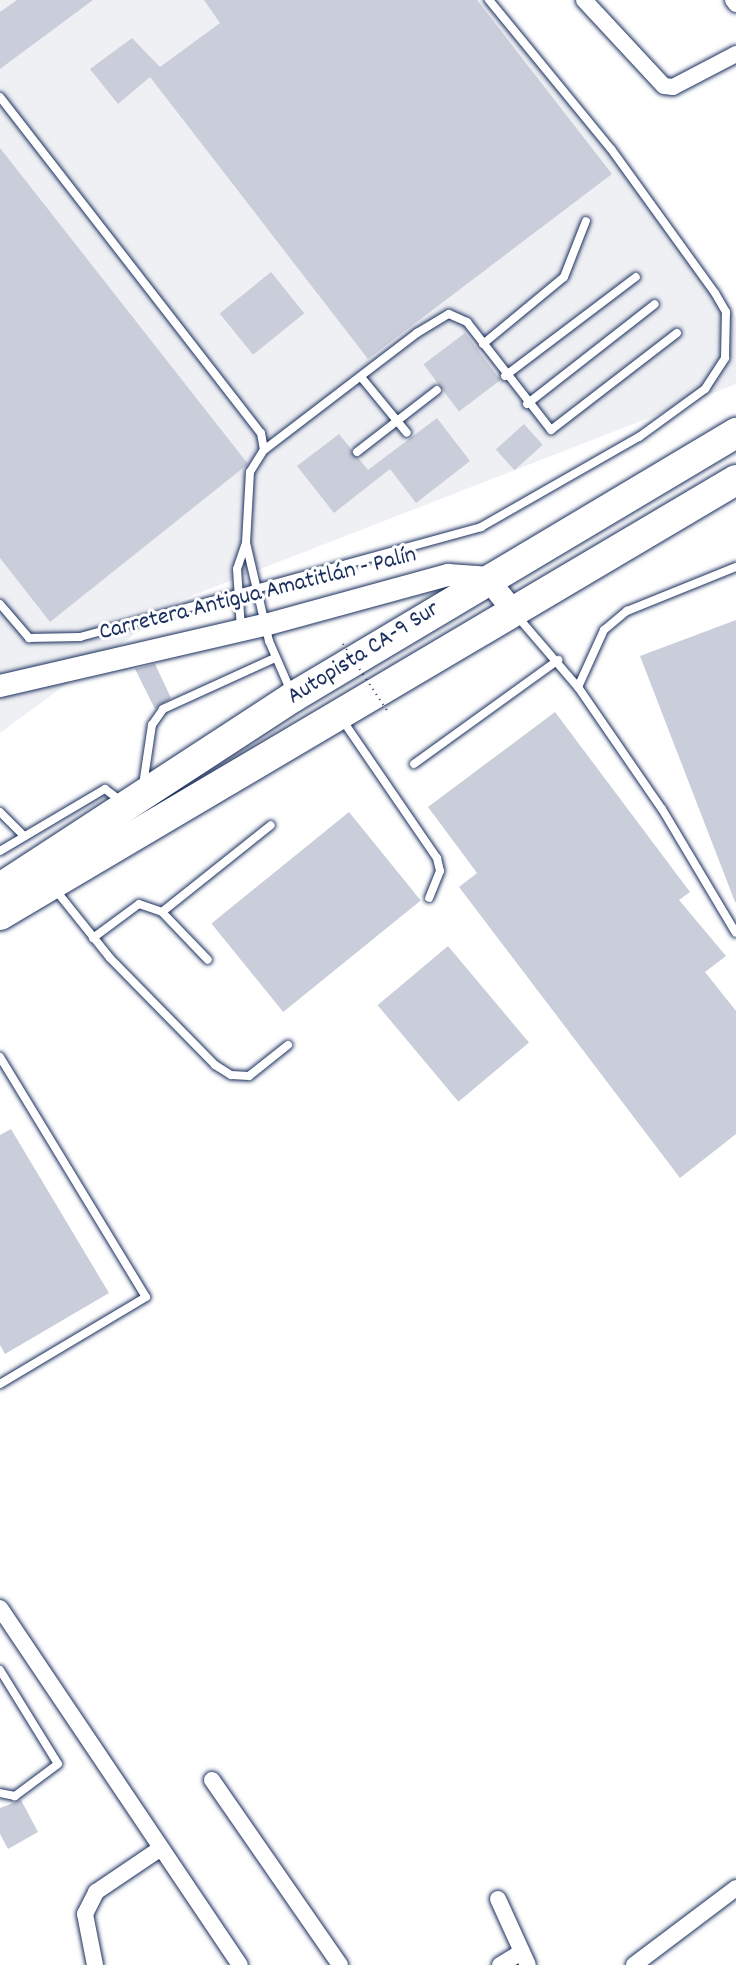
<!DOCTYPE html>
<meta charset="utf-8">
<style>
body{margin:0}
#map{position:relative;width:736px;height:1965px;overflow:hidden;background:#fff;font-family:Dekko,sans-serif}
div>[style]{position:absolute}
.built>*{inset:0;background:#eff0f4}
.building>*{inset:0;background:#caceda;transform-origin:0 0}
.roads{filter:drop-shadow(0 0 2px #1b2f5e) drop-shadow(0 0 2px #1b2f5e)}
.lane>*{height:8px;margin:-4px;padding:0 4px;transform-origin:4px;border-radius:4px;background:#fff}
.street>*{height:16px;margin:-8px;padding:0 8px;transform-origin:8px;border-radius:8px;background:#fff}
.secondary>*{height:22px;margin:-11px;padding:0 11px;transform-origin:11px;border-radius:11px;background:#fff}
.highway>*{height:30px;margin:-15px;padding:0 15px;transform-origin:15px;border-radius:15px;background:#fff}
.path-bridge>*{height:2px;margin-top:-1px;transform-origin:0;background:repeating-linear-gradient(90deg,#1b2f5e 0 1.5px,transparent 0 6px)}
span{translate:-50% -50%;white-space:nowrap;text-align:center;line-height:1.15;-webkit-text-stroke:6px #fff;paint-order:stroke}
.street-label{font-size:24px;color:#1b2f5e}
</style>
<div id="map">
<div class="built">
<i style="clip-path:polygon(0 0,496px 0,736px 317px,736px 384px,181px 600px,0 733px)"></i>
</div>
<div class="building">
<i style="clip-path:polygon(17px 0,93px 0,0 69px,0 12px)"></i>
<i style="clip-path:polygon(204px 0,477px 0,612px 174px,368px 359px,150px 77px,118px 104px,90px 69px,132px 38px,160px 67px,220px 23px)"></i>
<i style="clip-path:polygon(0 148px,248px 464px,50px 622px,0 558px)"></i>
<i style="left:271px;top:272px;width:53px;height:66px;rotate:51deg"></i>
<i style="left:465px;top:333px;width:59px;height:52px;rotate:53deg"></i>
<i style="clip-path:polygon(437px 418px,470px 461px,416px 503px,390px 469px,334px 513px,297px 466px,339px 434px,368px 470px)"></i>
<i style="left:524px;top:424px;width:28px;height:38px;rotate:48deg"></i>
<i style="clip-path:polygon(736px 620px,736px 902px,735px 902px,640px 656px)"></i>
<i style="clip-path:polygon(155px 664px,171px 698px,155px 709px,135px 669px)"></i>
<i style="clip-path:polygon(555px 712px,690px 892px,679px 900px,726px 956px,705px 972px,736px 1011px,736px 1134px,680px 1178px,459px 887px,477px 873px,428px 807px)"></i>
<i style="left:349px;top:812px;width:114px;height:177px;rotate:51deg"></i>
<i style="left:448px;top:946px;width:126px;height:92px;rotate:50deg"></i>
<i style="clip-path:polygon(11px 1129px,109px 1293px,5px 1354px,0 1345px,0 1135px)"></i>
<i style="clip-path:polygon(21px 1800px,38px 1832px,8px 1849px,0 1834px,0 1808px)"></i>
</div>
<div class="roads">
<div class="lane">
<i style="left:0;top:97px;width:425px;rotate:52.2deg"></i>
<i style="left:261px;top:433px;width:17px;rotate:80deg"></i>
<i style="left:483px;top:344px;width:105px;rotate:-39.6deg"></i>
<i style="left:564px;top:277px;width:60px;rotate:-68.6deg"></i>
<i style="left:505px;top:376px;width:164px;rotate:-37.1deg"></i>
<i style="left:361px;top:377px;width:72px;rotate:50.6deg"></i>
<i style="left:527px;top:404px;width:162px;rotate:-38deg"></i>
<i style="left:357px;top:452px;width:101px;rotate:-37.8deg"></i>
<i style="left:246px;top:543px;width:101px;rotate:76.8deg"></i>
<i style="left:269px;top:641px;width:58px;rotate:66.5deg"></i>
<i style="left:0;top:604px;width:45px;rotate:49.5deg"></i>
<i style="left:29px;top:638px;width:51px;rotate:-1.1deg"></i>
<i style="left:80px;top:637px;width:416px;rotate:-15.3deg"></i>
<i style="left:481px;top:527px;width:182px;rotate:-29.7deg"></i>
<i style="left:639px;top:437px;width:82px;rotate:-36deg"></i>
<i style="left:705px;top:389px;width:37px;rotate:-57deg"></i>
<i style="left:725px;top:358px;width:46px;rotate:-88.8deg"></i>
<i style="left:726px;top:312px;width:22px;rotate:-120deg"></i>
<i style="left:715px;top:293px;width:178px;rotate:-125.8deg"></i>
<i style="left:611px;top:149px;width:193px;rotate:-129.3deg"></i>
<i style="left:516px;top:615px;width:95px;rotate:49.3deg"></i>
<i style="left:578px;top:687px;width:148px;rotate:55.5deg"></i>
<i style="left:662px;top:809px;width:144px;rotate:59.2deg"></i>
<i style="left:241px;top:629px;width:60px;rotate:-93.8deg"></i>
<i style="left:237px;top:569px;width:28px;rotate:-71deg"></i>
<i style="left:246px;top:543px;width:71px;rotate:-86.8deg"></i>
<i style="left:250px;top:472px;width:26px;rotate:-58deg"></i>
<i style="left:264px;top:450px;width:193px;rotate:-37.4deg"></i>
<i style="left:417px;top:333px;width:37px;rotate:-31deg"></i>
<i style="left:449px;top:314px;width:20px;rotate:24deg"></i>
<i style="left:467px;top:322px;width:137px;rotate:52.1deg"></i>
<i style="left:551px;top:430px;width:159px;rotate:-37.6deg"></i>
<i style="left:578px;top:687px;width:63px;rotate:-65.5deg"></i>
<i style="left:604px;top:630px;width:30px;rotate:-40deg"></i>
<i style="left:627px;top:611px;width:118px;rotate:-22deg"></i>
<i style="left:341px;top:718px;width:170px;rotate:55.6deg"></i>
<i style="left:437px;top:858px;width:13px;rotate:77deg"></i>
<i style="left:440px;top:871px;width:29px;rotate:112deg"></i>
<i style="left:414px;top:764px;width:178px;rotate:-35.8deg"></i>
<i style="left:143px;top:785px;width:61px;rotate:-81.5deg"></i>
<i style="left:152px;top:725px;width:19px;rotate:-55deg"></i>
<i style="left:163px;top:709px;width:123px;rotate:-24.5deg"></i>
<i style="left:0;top:812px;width:34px;rotate:45deg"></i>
<i style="left:0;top:851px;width:122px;rotate:-30.6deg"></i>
<i style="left:105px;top:789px;width:21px;rotate:37deg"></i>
<i style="left:54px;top:888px;width:90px;rotate:51.3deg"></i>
<i style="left:110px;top:958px;width:150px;rotate:45.5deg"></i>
<i style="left:215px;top:1065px;width:19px;rotate:32deg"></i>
<i style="left:231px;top:1075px;width:18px;rotate:3deg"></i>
<i style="left:249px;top:1076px;width:50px;rotate:-38.5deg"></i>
<i style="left:162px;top:912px;width:139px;rotate:-38.6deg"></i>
<i style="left:93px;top:938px;width:57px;rotate:-36.5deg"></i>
<i style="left:139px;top:904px;width:24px;rotate:19deg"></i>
<i style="left:162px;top:912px;width:66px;rotate:46.2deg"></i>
<i style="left:0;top:1057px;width:281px;rotate:58.7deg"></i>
<i style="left:146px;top:1297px;width:170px;rotate:149.2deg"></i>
<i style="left:0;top:1670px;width:110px;rotate:58.3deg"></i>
<i style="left:58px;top:1764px;width:54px;rotate:143.3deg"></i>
<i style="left:15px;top:1796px;width:15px;rotate:-169deg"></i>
</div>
<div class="street">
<i style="left:584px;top:0;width:117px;rotate:47.1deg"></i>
<i style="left:664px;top:86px;width:9px;rotate:6deg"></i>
<i style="left:673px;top:87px;width:71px;rotate:-27.6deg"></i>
<i style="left:733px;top:0;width:5px;rotate:53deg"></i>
<i style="left:0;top:1608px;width:430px;rotate:56.1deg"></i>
<i style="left:212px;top:1780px;width:225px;rotate:55.3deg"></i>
<i style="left:498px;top:1899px;width:72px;rotate:65.6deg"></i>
<i style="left:95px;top:1965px;width:52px;rotate:-101.1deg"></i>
<i style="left:85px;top:1914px;width:25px;rotate:-63deg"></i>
<i style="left:96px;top:1892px;width:78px;rotate:-34.1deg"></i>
<i style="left:500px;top:1965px;width:23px;rotate:-31deg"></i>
<i style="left:634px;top:1965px;width:128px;rotate:-37deg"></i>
</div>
<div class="secondary">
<i style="left:0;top:686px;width:272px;rotate:-13deg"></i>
<i style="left:265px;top:625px;width:190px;rotate:-15.3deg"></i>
<i style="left:448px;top:575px;width:39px;rotate:4deg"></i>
<i style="left:487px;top:578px;width:43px;rotate:51.5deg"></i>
</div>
<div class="highway">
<i style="left:0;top:888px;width:350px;rotate:-33.1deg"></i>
<i style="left:293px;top:697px;width:516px;rotate:-30.79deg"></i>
<i style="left:0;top:915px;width:855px;rotate:-30.58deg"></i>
</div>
</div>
<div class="path-bridge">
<i style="left:343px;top:644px;width:82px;rotate:56.5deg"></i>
</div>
<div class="street-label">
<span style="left:258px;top:595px;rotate:-14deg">Carretera Antigua Amatitlán - Palín</span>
<span style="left:364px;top:654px;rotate:-32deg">Autopista CA-9 Sur</span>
</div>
</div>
